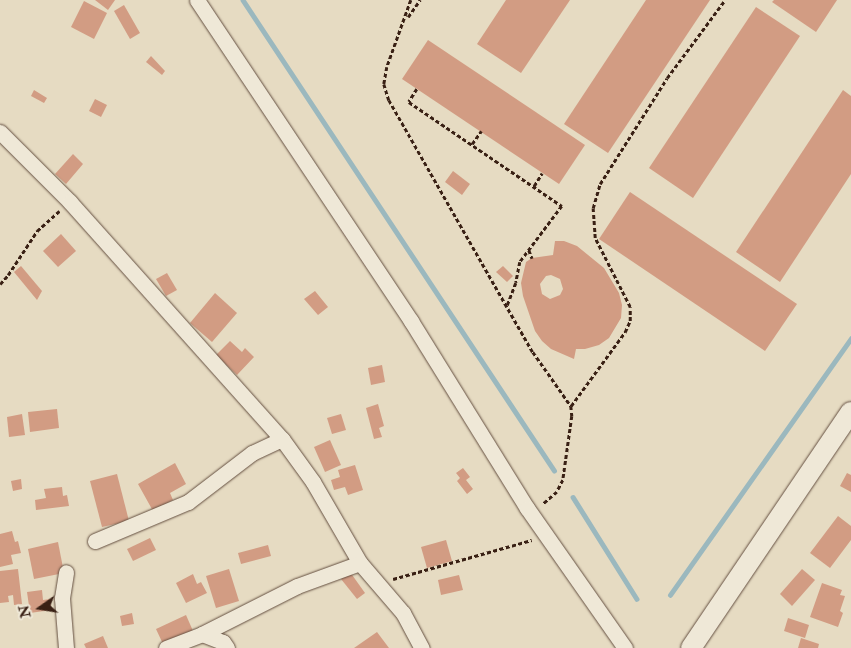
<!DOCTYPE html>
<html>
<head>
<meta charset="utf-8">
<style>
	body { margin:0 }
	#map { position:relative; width:851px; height:648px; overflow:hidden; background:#e6dbc2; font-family:"IM FELL Double Pica",serif }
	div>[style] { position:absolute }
	.stream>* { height:4.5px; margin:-2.25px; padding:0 2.25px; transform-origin:2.25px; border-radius:2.25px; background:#9bb8be }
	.building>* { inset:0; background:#d29c83 }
	.path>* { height:2.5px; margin-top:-1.25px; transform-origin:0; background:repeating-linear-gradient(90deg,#392014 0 4px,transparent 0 6.5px) }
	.roads { filter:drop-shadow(0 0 1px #644f40) drop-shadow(0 0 1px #644f40) }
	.street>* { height:15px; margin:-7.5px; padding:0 7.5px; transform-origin:7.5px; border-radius:7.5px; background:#efe8d7 }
	.secondary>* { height:20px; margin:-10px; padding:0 10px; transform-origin:10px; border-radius:10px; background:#efe8d7 }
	span { translate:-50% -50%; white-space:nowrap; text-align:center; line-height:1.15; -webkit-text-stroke:4px #efe8d7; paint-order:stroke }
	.north { position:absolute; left:15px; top:583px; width:50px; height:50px; -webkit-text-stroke:4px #efe8d7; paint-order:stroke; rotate:257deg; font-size:14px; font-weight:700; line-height:20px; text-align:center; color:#392014 }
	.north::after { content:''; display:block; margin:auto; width:18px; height:22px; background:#392014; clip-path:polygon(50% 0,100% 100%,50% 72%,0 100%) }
</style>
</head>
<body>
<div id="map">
	<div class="stream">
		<i style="left:243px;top:0;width:564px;rotate:56.51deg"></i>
		<i style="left:573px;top:497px;width:120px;rotate:57.9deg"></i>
		<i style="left:670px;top:595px;width:314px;rotate:-54.8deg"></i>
	</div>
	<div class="building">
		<i style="clip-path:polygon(95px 0,115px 0,108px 10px)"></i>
		<i style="clip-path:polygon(506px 0,570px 0,521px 73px,477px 44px)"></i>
		<i style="clip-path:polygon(646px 0,710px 0,608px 153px,564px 124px)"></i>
		<i style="clip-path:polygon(774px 0,837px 0,816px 32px,772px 2px)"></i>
		<i style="clip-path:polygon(84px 1px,107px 13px,94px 39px,71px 27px)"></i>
		<i style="clip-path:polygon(124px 5px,140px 33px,130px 39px,114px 11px)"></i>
		<i style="clip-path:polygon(756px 7px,800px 36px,693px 198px,649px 168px)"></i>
		<i style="clip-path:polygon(428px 40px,585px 145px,559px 184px,402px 79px)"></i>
		<i style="clip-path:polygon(151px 56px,165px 71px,162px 75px,146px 62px)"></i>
		<i style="clip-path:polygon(34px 90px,47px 98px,44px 103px,31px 96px)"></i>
		<i style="clip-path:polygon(843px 90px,851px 96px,851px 174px,780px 282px,736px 252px)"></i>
		<i style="clip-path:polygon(95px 99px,107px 105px,101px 117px,89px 111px)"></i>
		<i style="clip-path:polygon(73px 154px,83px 164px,66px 184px,55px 174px)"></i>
		<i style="clip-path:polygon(453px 171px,470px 184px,462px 195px,445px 182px)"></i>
		<i style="clip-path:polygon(630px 192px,797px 304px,765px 351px,599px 239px)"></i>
		<i style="clip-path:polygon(61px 234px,76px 251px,58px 267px,43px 251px)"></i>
		<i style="clip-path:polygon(evenodd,555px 241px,564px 241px,577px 246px,604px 268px,619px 293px,622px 305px,621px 318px,609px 338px,599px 345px,585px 349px,576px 349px,574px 359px,551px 349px,542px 341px,535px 331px,523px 296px,521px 283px,526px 262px,532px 258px,553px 255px,555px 241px,551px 275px,560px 279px,563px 289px,560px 295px,550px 299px,542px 294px,540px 284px,546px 276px,551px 275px)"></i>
		<i style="clip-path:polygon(21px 266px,42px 291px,37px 300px,14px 272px)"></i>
		<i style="clip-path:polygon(503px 266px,513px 276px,507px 282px,496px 272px)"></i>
		<i style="clip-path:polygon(167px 273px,177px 290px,166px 296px,156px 279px)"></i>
		<i style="clip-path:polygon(315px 291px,328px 307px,318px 315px,304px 299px)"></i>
		<i style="clip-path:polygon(215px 293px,237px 313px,212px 342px,190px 323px)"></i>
		<i style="clip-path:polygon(230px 341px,242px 352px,245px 348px,254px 357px,237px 375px,216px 355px)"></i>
		<i style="clip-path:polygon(382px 365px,385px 382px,371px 385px,368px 368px)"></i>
		<i style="clip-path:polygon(378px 404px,384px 426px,379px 428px,382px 437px,374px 439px,366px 408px)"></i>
		<i style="clip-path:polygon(57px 409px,59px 428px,30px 432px,28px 412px)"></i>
		<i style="clip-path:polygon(22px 414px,25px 435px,9px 437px,7px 417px)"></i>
		<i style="clip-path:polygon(341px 414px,346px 430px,332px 434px,327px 418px)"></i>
		<i style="clip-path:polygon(330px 440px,341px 465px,325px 472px,314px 447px)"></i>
		<i style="clip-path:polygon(175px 463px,186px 484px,170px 493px,173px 500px,153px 511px,138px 484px)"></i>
		<i style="clip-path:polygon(355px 465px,363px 490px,348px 495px,345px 487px,334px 490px,331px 480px,340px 477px,338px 470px)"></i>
		<i style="clip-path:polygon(463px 468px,470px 477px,466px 480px,473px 489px,467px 494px,457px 481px,460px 478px,456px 473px)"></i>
		<i style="clip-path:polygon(847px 473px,851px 475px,851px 492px,840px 486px)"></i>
		<i style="clip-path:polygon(117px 474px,129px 521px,102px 527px,90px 481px)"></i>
		<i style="clip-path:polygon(21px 479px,22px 489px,13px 491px,11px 481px)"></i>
		<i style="clip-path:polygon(62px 487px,63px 496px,67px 495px,69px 506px,36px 510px,35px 500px,46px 498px,44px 489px)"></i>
		<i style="clip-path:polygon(838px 516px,851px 526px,851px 540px,830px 568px,810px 553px)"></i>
		<i style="clip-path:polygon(12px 531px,15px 542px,18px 541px,21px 553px,11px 555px,13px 564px,0 567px,0 534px)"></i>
		<i style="clip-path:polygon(150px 538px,156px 550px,133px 561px,127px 549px)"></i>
		<i style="clip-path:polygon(446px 540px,452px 561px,427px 568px,421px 547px)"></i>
		<i style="clip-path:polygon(58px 542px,64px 573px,34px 579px,28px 549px)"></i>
		<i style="clip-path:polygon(268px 545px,271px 556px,241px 564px,238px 553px)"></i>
		<i style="clip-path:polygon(18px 569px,22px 604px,14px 605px,13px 595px,8px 596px,9px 602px,0 603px,0 571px)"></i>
		<i style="clip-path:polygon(229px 569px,239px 601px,216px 608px,206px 576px)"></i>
		<i style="clip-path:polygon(802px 569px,815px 580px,792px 606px,780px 594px)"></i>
		<i style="clip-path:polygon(350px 572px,365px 593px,357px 599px,341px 579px)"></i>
		<i style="clip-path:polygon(193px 574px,197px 584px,201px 582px,207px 593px,186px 603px,176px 583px)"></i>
		<i style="clip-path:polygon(459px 575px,463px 590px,441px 595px,438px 580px)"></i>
		<i style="clip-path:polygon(822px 583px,842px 590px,840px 595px,845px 596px,840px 611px,843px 613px,838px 627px,810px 617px)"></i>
		<i style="clip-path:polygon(42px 590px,43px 600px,50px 599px,51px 610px,30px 613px,27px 592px)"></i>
		<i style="clip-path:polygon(132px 613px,134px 624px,122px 626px,120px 616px)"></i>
		<i style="clip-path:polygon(186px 615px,193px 631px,163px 644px,156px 629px)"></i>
		<i style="clip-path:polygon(788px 618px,809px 625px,805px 638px,784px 631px)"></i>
		<i style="clip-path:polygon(377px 632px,389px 648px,354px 648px)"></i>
		<i style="clip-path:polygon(103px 636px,108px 648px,86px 648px,84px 644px)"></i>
		<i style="clip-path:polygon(801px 638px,819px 644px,818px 648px,798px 648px)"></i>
	</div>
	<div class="path">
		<i style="left:411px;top:0;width:71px;rotate:109.7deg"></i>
		<i style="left:387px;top:67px;width:17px;rotate:100deg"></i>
		<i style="left:384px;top:84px;width:17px;rotate:73deg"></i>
		<i style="left:389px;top:100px;width:290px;rotate:60.3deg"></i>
		<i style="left:533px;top:352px;width:66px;rotate:54.9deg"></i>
		<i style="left:571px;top:406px;width:10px;rotate:84deg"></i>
		<i style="left:572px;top:416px;width:65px;rotate:98deg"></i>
		<i style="left:563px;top:480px;width:13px;rotate:117deg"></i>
		<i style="left:557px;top:492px;width:18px;rotate:139deg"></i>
		<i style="left:408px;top:17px;width:21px;rotate:-55deg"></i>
		<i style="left:417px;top:89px;width:15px;rotate:122deg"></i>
		<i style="left:409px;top:102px;width:185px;rotate:34.2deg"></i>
		<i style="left:562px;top:206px;width:70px;rotate:126.9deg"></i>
		<i style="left:520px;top:262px;width:21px;rotate:101deg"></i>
		<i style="left:516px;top:283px;width:26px;rotate:111deg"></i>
		<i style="left:472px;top:144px;width:16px;rotate:-55deg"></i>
		<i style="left:534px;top:186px;width:15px;rotate:-58deg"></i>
		<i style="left:529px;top:250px;width:9px;rotate:69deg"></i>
		<i style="left:0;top:284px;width:12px;rotate:-48deg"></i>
		<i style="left:8px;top:275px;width:53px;rotate:-56.6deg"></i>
		<i style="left:37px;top:231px;width:30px;rotate:-42deg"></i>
		<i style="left:571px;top:406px;width:92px;rotate:-53.9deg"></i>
		<i style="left:625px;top:332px;width:12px;rotate:-66deg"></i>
		<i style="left:630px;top:321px;width:14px;rotate:-90deg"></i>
		<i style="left:630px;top:307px;width:77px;rotate:-116.9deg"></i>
		<i style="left:595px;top:238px;width:30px;rotate:-94deg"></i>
		<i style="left:593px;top:208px;width:25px;rotate:-74deg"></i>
		<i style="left:600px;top:184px;width:125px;rotate:-57.7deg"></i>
		<i style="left:667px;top:78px;width:97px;rotate:-53.4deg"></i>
		<i style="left:393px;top:579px;width:144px;rotate:-15.7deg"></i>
	</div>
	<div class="roads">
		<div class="street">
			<i style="left:197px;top:0;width:386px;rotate:56.3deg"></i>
			<i style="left:411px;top:321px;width:220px;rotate:58.2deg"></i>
			<i style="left:527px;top:508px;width:171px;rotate:55deg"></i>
			<i style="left:0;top:132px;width:99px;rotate:45deg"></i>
			<i style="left:70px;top:202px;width:318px;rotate:48.2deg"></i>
			<i style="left:282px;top:439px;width:53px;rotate:54.2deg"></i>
			<i style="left:313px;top:482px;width:94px;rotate:59.9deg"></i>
			<i style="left:360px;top:563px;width:66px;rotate:49.3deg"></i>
			<i style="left:403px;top:613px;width:40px;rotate:62deg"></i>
			<i style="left:95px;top:541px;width:101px;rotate:-22.8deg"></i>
			<i style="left:188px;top:502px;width:81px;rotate:-37.4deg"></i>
			<i style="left:252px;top:453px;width:33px;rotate:-25deg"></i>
			<i style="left:202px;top:634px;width:22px;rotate:21deg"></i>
			<i style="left:223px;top:642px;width:7px;rotate:56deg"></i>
			<i style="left:66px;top:648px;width:50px;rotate:-94.6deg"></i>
			<i style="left:62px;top:598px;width:26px;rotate:-81deg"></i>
			<i style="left:166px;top:648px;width:39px;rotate:-21deg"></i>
			<i style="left:202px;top:634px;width:106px;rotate:-26.8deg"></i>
			<i style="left:297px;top:586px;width:67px;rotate:-20.1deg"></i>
		</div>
		<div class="secondary">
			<i style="left:691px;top:648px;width:285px;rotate:-55.9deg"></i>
		</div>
	</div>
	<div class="north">N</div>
</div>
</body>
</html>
